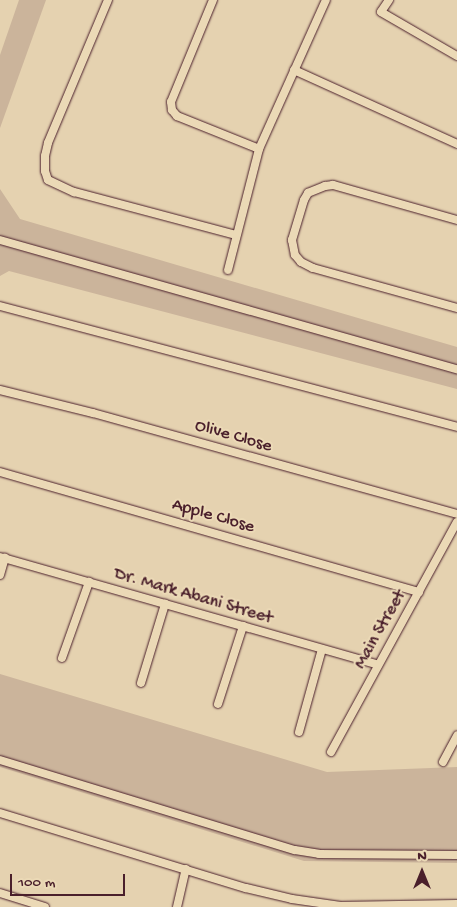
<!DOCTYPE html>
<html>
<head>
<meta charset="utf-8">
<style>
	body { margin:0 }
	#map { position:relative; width:457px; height:907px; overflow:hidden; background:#e5d2b0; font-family:"Gochi Hand",sans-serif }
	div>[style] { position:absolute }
	.green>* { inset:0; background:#cbb49b }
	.roads { filter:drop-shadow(0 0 1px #4a1f2b) drop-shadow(0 0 1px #4a1f2b) }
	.minor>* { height:8px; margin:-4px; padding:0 4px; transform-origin:4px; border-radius:4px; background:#ebd9b6 }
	span { translate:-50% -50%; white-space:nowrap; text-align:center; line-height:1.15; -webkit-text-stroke:4px #ebd9b6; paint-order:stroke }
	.street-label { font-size:18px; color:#4a1f2b }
	.north { position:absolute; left:397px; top:847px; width:50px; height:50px; -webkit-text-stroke:4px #ebd9b6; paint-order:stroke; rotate:0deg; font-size:14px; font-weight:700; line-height:20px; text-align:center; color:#4a1f2b }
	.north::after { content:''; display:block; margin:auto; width:18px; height:22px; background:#4a1f2b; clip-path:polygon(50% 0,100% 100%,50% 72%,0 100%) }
	.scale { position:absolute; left:10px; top:874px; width:115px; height:22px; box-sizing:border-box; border:2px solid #4a1f2b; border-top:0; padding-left:6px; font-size:15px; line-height:18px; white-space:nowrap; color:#4a1f2b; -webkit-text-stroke:4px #ebd9b6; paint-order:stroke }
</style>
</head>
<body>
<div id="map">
	<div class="green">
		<i style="clip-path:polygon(19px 0,46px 0,0 128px,0 55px)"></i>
		<i style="clip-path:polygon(0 189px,20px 219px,457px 347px,457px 389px,9px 271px,0 276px)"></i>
		<i style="clip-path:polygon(0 674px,327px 772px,457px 767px,457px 863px,304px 861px,0 767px)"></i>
	</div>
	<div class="roads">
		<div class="minor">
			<i style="left:108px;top:0;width:155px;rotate:112.8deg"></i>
			<i style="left:48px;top:143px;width:13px;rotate:103deg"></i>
			<i style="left:45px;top:156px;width:15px;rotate:90deg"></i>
			<i style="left:45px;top:171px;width:9px;rotate:72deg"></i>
			<i style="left:48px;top:180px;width:29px;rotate:25deg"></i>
			<i style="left:74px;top:192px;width:168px;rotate:14.9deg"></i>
			<i style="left:213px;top:0;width:110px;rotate:112.4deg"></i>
			<i style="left:171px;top:102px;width:8px;rotate:83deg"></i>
			<i style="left:172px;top:110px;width:8px;rotate:50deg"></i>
			<i style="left:177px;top:116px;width:88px;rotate:21.9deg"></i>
			<i style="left:389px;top:0;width:14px;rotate:124deg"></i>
			<i style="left:381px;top:12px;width:88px;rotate:30.1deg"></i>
			<i style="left:294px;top:70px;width:179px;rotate:24.4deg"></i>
			<i style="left:457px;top:220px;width:129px;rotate:-164.2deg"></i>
			<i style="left:333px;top:185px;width:8px;rotate:173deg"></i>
			<i style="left:325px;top:186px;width:18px;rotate:158deg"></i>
			<i style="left:308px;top:193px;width:8px;rotate:120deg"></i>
			<i style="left:304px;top:200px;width:42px;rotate:106.7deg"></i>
			<i style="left:292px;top:240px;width:15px;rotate:79deg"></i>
			<i style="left:295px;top:255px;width:9px;rotate:49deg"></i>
			<i style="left:301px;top:262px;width:13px;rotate:27deg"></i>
			<i style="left:313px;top:268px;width:149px;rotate:15.5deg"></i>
			<i style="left:0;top:240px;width:475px;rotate:15.8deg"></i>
			<i style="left:228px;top:270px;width:125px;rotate:-75.6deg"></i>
			<i style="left:259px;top:149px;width:163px;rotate:-65.8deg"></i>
			<i style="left:0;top:306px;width:473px;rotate:14.8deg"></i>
			<i style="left:0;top:390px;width:96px;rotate:13.9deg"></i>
			<i style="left:93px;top:413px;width:378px;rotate:15.5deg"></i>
			<i style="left:0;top:472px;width:436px;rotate:16deg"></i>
			<i style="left:0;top:557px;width:393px;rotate:15.9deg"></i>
			<i style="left:0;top:575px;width:18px;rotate:-74deg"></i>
			<i style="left:62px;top:658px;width:81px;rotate:-70.4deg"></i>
			<i style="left:141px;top:683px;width:83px;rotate:-73.1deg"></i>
			<i style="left:218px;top:704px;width:82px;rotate:-72.2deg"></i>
			<i style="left:299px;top:732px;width:86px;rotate:-74.5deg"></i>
			<i style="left:331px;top:752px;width:262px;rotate:-61.3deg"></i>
			<i style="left:0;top:760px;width:308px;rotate:17deg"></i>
			<i style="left:295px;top:850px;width:24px;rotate:9deg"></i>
			<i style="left:319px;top:854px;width:138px;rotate:0.4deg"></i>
			<i style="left:443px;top:762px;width:30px;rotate:-62deg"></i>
			<i style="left:0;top:813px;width:257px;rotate:17deg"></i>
			<i style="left:246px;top:888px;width:47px;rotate:13.4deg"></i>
			<i style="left:292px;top:899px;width:49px;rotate:8.3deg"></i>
			<i style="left:340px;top:906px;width:117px;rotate:-1deg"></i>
			<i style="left:0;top:893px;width:47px;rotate:17.3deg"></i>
			<i style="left:177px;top:907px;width:39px;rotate:-77deg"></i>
		</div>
	</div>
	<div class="street-label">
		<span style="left:233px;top:437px;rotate:16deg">Olive Close</span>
		<span style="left:213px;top:517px;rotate:16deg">Apple Close</span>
		<span style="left:193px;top:597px;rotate:16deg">Dr. Mark Abani Street</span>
		<span style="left:381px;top:630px;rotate:-61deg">Main Street</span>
	</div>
	<div class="north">N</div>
	<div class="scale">100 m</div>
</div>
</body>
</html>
